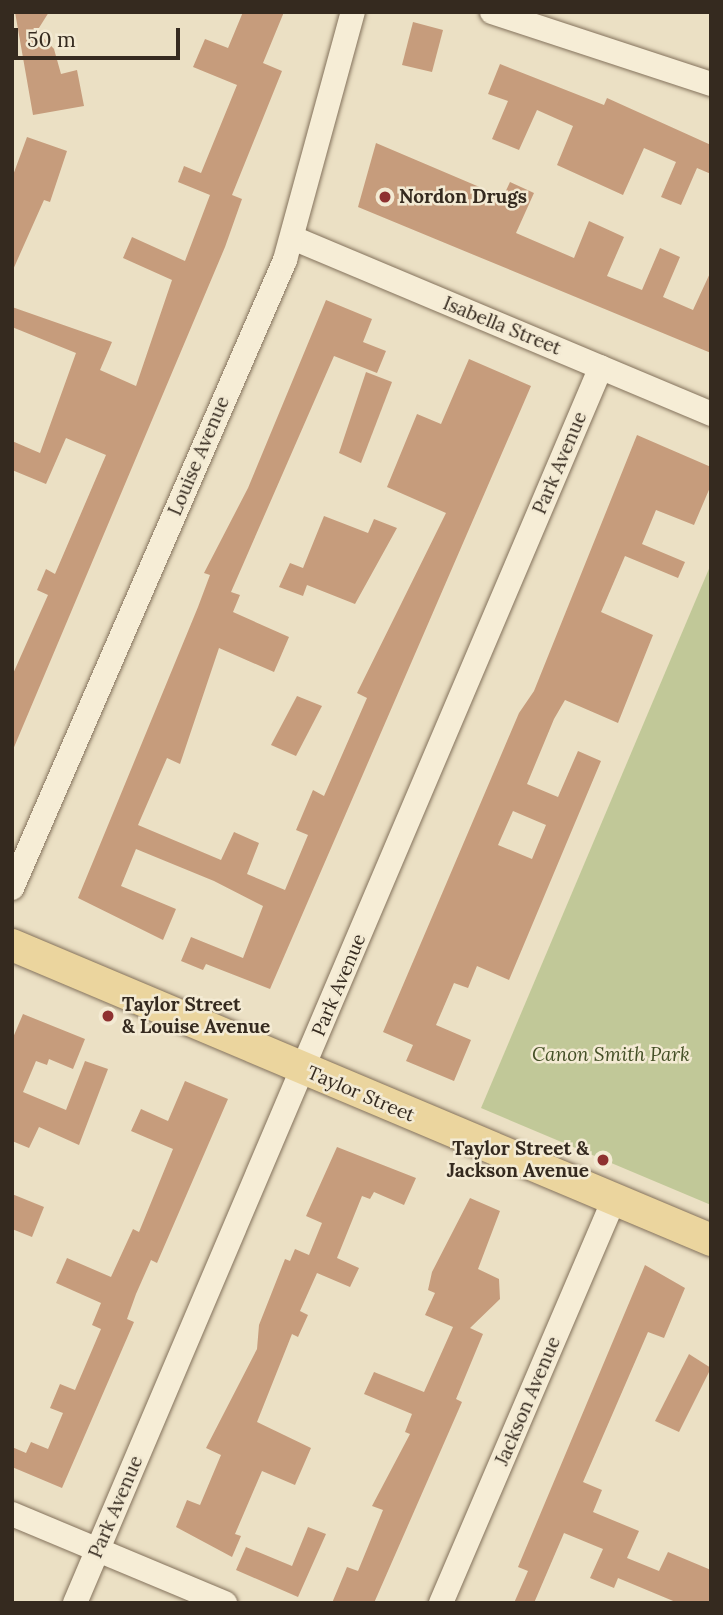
<!DOCTYPE html>
<html>
<head>
<meta charset="utf-8">
<style>
	body { margin:0 }
	#map { position:relative; width:723px; height:1615px; overflow:hidden; background:#ebe0c4; font-family:Lora,serif }
	div>[style] { position:absolute }
	.green>* { inset:0; background:#c1c898 }
	.building>* { inset:0; background:#c69c7c }
	.roads { filter:drop-shadow(0 0 2px #84725c) drop-shadow(0 0 2px #84725c) }
	.minor>* { height:24px; margin:-12px; padding:0 12px; transform-origin:12px; border-radius:12px; background:#f6edd6 }
	.major>* { height:32px; margin:-16px; padding:0 16px; transform-origin:16px; border-radius:16px; background:#ebd59e }
	.dots>* { width:19px; height:19px; translate:-50% -50%; box-sizing:border-box; border:4px solid #f3ead3; border-radius:50% }
	span { translate:-50% -50%; white-space:nowrap; text-align:center; line-height:1.15; -webkit-text-stroke:5px #f3ead3; paint-order:stroke }
	.poi-label { font-size:19px; color:#352a1f; font-weight:700 }
	.left { translate:0 -50%; text-align:left }
	.right { translate:-100% -50%; text-align:right }
	.street-label { font-size:19px; color:#352a1f }
	.park-label { font-size:19px; color:#455027; font-style:italic }
	.frame { position:absolute; inset:0; border:14px solid #352a1f; pointer-events:none }
	.scale { position:absolute; left:14px; top:28px; width:166px; height:32px; box-sizing:border-box; border:4px solid #352a1f; border-top:0; padding-left:9px; font-size:21px; line-height:24px; white-space:nowrap; color:#352a1f; -webkit-text-stroke:5px #f3ead3; paint-order:stroke }
</style>
</head>
<body>
<div id="map">
	<div class="green">
		<i style="clip-path:polygon(711px 564px,711px 1205px,481px 1108px)"></i>
	</div>
	<div class="building">
		<i style="clip-path:polygon(15px 12px,49px 12px,37px 31px,54px 49px,61px 74px,77px 70px,84px 106px,33px 115px)"></i>
		<i style="clip-path:polygon(243px 12px,284px 12px,263px 63px,282px 71px,232px 195px,242px 199px,225px 247px,12px 752px,12px 676px,48px 595px,37px 590px,46px 569px,55px 574px,106px 455px,66px 438px,46px 484px,12px 470px,12px 441px,40px 453px,76px 353px,12px 327px,12px 307px,112px 342px,100px 370px,136px 386px,172px 280px,123px 258px,132px 237px,185px 261px,210px 195px,178px 182px,184px 166px,201px 173px,237px 85px,193px 67px,205px 39px,228px 48px)"></i>
		<i style="clip-path:polygon(413px 22px,443px 30px,432px 72px,402px 65px)"></i>
		<i style="clip-path:polygon(500px 64px,604px 105px,607px 98px,711px 145px,711px 174px,697px 168px,681px 205px,661px 197px,676px 162px,644px 148px,623px 195px,557px 165px,573px 126px,537px 110px,519px 150px,492px 139px,508px 101px,488px 94px)"></i>
		<i style="clip-path:polygon(27px 137px,67px 151px,50px 202px,44px 200px,12px 272px,12px 178px)"></i>
		<i style="clip-path:polygon(376px 143px,503px 197px,510px 182px,534px 193px,516px 233px,574px 258px,589px 221px,624px 237px,607px 276px,642px 290px,660px 248px,680px 257px,663px 297px,693px 310px,711px 271px,711px 353px,358px 207px)"></i>
		<i style="clip-path:polygon(326px 300px,372px 319px,363px 342px,386px 351px,377px 373px,334px 356px,231px 592px,240px 595px,233px 612px,289px 637px,274px 672px,219px 648px,180px 764px,167px 758px,138px 825px,221px 860px,234px 832px,259px 843px,247px 874px,285px 890px,308px 835px,296px 830px,313px 790px,324px 796px,367px 698px,357px 693px,446px 513px,387px 487px,417px 414px,441px 424px,469px 359px,531px 386px,270px 989px,206px 964px,203px 970px,181px 961px,191px 937px,243px 958px,263px 906px,214px 881px,136px 849px,121px 886px,176px 909px,163px 940px,78px 898px,198px 607px,210px 575px,204px 573px,248px 488px)"></i>
		<i style="clip-path:polygon(366px 372px,392px 382px,361px 463px,339px 453px)"></i>
		<i style="clip-path:polygon(evenodd,637px 435px,711px 467px,711px 485px,694px 525px,656px 510px,642px 544px,685px 562px,678px 578px,625px 556px,601px 612px,653px 635px,618px 723px,565px 700px,554px 719px,527px 784px,558px 797px,578px 751px,601px 761px,509px 980px,477px 966px,468px 988px,454px 983px,436px 1025px,471px 1040px,454px 1081px,406px 1061px,413px 1045px,383px 1032px,519px 713px,534px 691px,637px 435px,513px 811px,546px 825px,532px 859px,498px 845px,513px 811px)"></i>
		<i style="clip-path:polygon(324px 516px,368px 533px,374px 519px,397px 528px,355px 604px,307px 585px,303px 596px,279px 587px,290px 563px,303px 568px)"></i>
		<i style="clip-path:polygon(297px 696px,322px 706px,296px 756px,271px 745px)"></i>
		<i style="clip-path:polygon(23px 1014px,85px 1039px,73px 1069px,49px 1059px,47px 1065px,36px 1061px,23px 1092px,66px 1110px,85px 1061px,108px 1069px,79px 1145px,39px 1127px,29px 1148px,12px 1141px,12px 1040px)"></i>
		<i style="clip-path:polygon(185px 1081px,228px 1099px,157px 1263px,151px 1260px,136px 1294px,127px 1319px,134px 1322px,62px 1488px,12px 1467px,12px 1447px,26px 1453px,31px 1442px,48px 1449px,63px 1413px,50px 1408px,60px 1384px,75px 1390px,101px 1329px,92px 1325px,101px 1303px,56px 1283px,67px 1258px,111px 1277px,133px 1229px,139px 1232px,173px 1149px,131px 1131px,141px 1109px,168px 1121px)"></i>
		<i style="clip-path:polygon(337px 1147px,416px 1178px,404px 1205px,374px 1192px,370px 1199px,362px 1196px,337px 1258px,359px 1268px,350px 1287px,317px 1273px,300px 1311px,308px 1315px,298px 1337px,292px 1334px,257px 1422px,311px 1448px,295px 1485px,262px 1471px,235px 1534px,241px 1536px,232px 1557px,176px 1527px,187px 1500px,200px 1505px,221px 1455px,206px 1448px,257px 1349px,259px 1325px,285px 1259px,290px 1261px,295px 1249px,309px 1255px,322px 1223px,306px 1216px)"></i>
		<i style="clip-path:polygon(12px 1194px,44px 1207px,32px 1237px,12px 1229px)"></i>
		<i style="clip-path:polygon(470px 1198px,500px 1211px,478px 1269px,499px 1279px,500px 1299px,470px 1328px,483px 1334px,456px 1399px,462px 1402px,374px 1603px,332px 1603px,347px 1567px,358px 1571px,383px 1510px,372px 1506px,410px 1434px,405px 1432px,412px 1414px,364px 1394px,374px 1372px,424px 1392px,453px 1327px,425px 1315px,435px 1293px,428px 1290px,432px 1272px)"></i>
		<i style="clip-path:polygon(645px 1265px,685px 1288px,664px 1338px,648px 1332px,583px 1482px,602px 1490px,593px 1512px,639px 1531px,627px 1558px,659px 1571px,668px 1552px,711px 1570px,711px 1603px,678px 1603px,618px 1578px,614px 1588px,590px 1578px,603px 1549px,564px 1533px,534px 1603px,514px 1603px,528px 1571px,518px 1567px)"></i>
		<i style="clip-path:polygon(689px 1354px,711px 1368px,679px 1432px,655px 1421px)"></i>
		<i style="clip-path:polygon(308px 1527px,326px 1534px,298px 1597px,236px 1570px,246px 1547px,292px 1566px)"></i>
	</div>
	<div class="roads">
		<div class="minor">
			<i style="left:492px;top:12px;width:231px;rotate:18.2deg"></i>
			<i style="left:293px;top:238px;width:454px;rotate:22.8deg"></i>
			<i style="left:12px;top:888px;width:685px;rotate:-66.5deg"></i>
			<i style="left:285px;top:260px;width:257px;rotate:-74.7deg"></i>
			<i style="left:12px;top:1514px;width:231px;rotate:22.7deg"></i>
			<i style="left:75px;top:1603px;width:1343px;rotate:-66.95deg"></i>
			<i style="left:441px;top:1603px;width:439px;rotate:-66.8deg"></i>
		</div>
		<div class="major">
			<i style="left:12px;top:945px;width:759px;rotate:22.88deg"></i>
		</div>
	</div>
	<div class="dots">
		<i style="left:385px;top:197px;background:#8e3130"></i>
		<i style="left:108px;top:1016px;background:#8e3130"></i>
		<i style="left:603px;top:1160px;background:#8e3130"></i>
	</div>
	<div class="poi-label">
		<span class="left" style="left:399px;top:197px">Nordon Drugs</span>
		<span class="left" style="left:122px;top:1016px">Taylor Street<br>&amp; Louise Avenue</span>
		<span class="right" style="left:589px;top:1160px">Taylor Street &amp;<br>Jackson Avenue</span>
	</div>
	<div class="street-label">
		<span style="left:502px;top:326px;rotate:22deg">Isabella Street</span>
		<span style="left:199px;top:456px;rotate:-67deg">Louise Avenue</span>
		<span style="left:560px;top:463px;rotate:-67deg">Park Avenue</span>
		<span style="left:339px;top:985px;rotate:-67deg">Park Avenue</span>
		<span style="left:361px;top:1094px;rotate:23deg">Taylor Street</span>
		<span style="left:528px;top:1401px;rotate:-67deg">Jackson Avenue</span>
		<span style="left:116px;top:1507px;rotate:-67deg">Park Avenue</span>
	</div>
	<div class="park-label">
		<span style="left:611px;top:1055px">Canon Smith Park</span>
	</div>
	<div class="frame"></div>
	<div class="scale">50 m</div>
</div>
</body>
</html>
